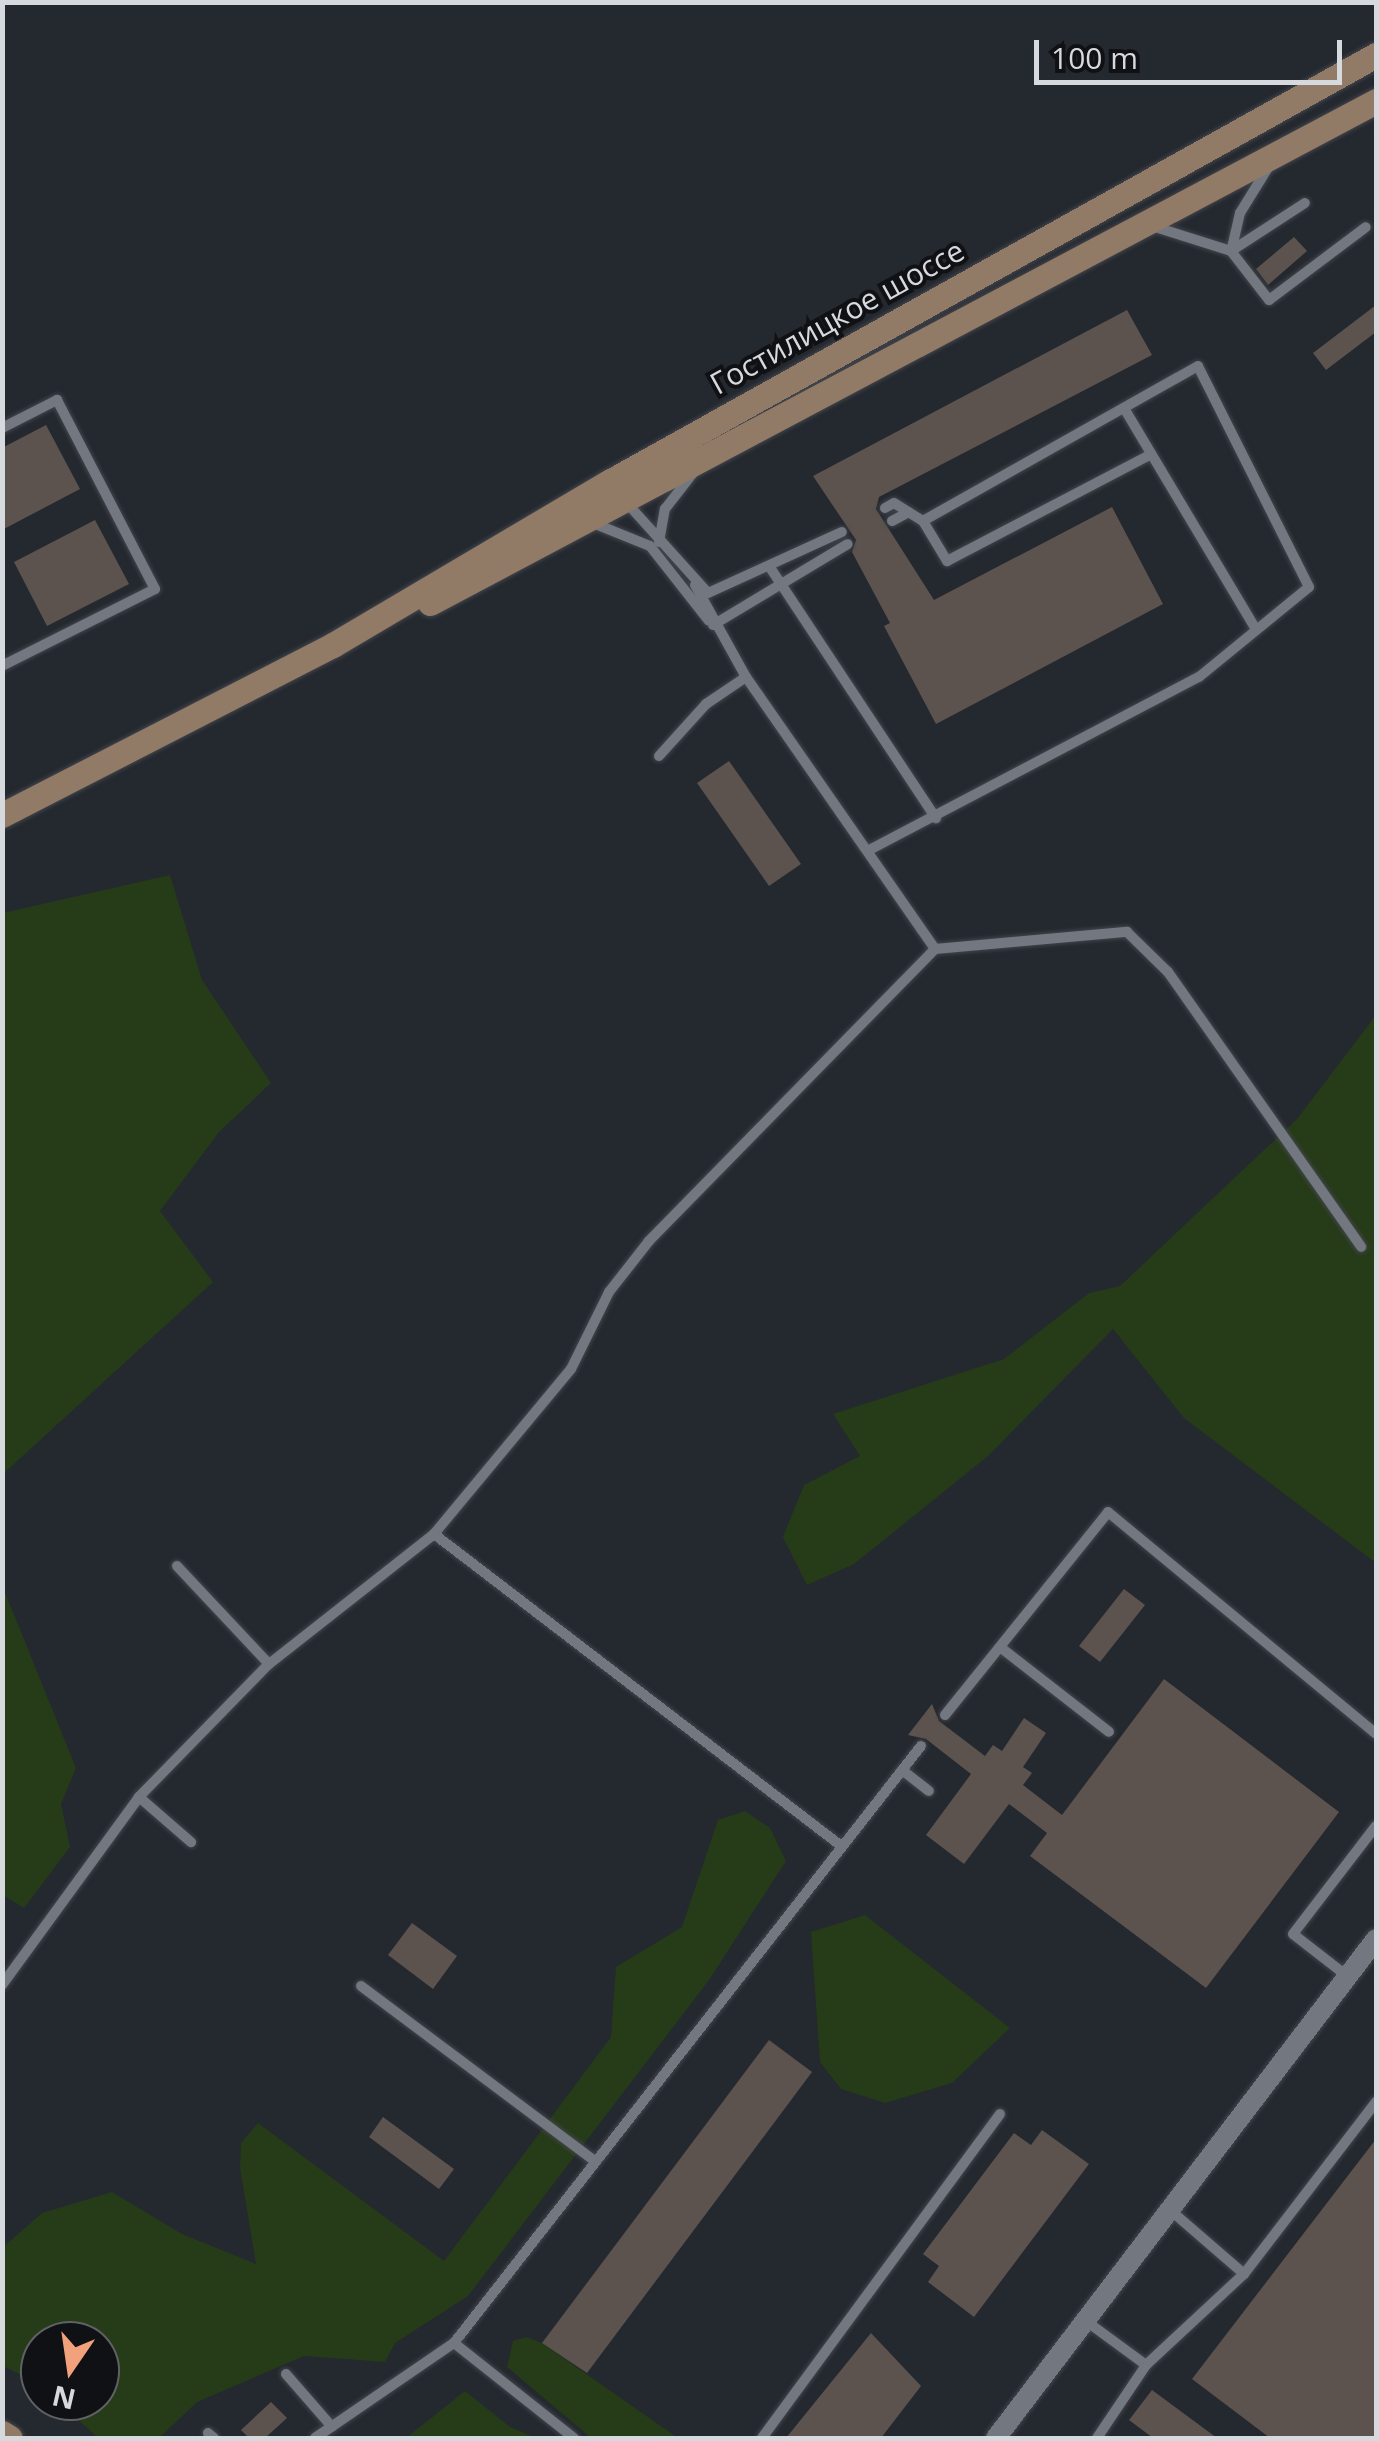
<!DOCTYPE html>
<html>
<head>
<meta charset="utf-8">
<style>
	body { margin:0 }
	#map { position:relative; width:1379px; height:2441px; overflow:hidden; background:#24282f; font-family:"Open Sans",sans-serif }
	div>[style] { position:absolute }
	.green>* { inset:0; background:#263b18 }
	.building>* { inset:0; background:#5c534e }
	.roads { filter:drop-shadow(0 0 2px #42454b) drop-shadow(0 0 2px #42454b) }
	.service>* { height:10px; margin:-5px; padding:0 5px; transform-origin:5px; border-radius:5px; background:#737880 }
	.minor>* { height:20px; margin:-10px; padding:0 10px; transform-origin:10px; border-radius:10px; background:#737880 }
	.secondary>* { height:25px; margin:-12.5px; padding:0 12.5px; transform-origin:12.5px; border-radius:12.5px; background:#927b66 }
	span { translate:-50% -50%; white-space:nowrap; text-align:center; line-height:1.15; -webkit-text-stroke:8px #0f1114; paint-order:stroke }
	.street-label { font-size:30px; color:#d6d9de }
	.frame { position:absolute; inset:0; border:5px solid #d6d9de; pointer-events:none }
	.north { position:absolute; left:20px; top:2321px; width:100px; height:100px; box-sizing:border-box; background:#0f1114; border:2px solid #5f6165; border-radius:50%; rotate:193deg; font-size:28px; font-weight:700; line-height:40px; text-align:center; color:#d6d9de }
	.north::after { content:''; display:block; margin:auto; width:35px; height:45px; background:#f1a17c; clip-path:polygon(50% 0,100% 100%,50% 72%,0 100%) }
	.scale { position:absolute; left:1034px; top:40px; width:308px; height:45px; box-sizing:border-box; border:5px solid #d6d9de; border-top:0; padding-left:12px; font-size:30px; line-height:35px; white-space:nowrap; color:#d6d9de; -webkit-text-stroke:8px #0f1114; paint-order:stroke }
</style>
</head>
<body>
<div id="map">
	<div class="green">
		<i style="clip-path:polygon(170px 875px,202px 980px,271px 1083px,219px 1132px,160px 1211px,213px 1282px,3px 1474px,3px 913px)"></i>
		<i style="clip-path:polygon(1376px 1015px,1376px 1563px,1184px 1418px,1113px 1329px,988px 1456px,854px 1564px,807px 1585px,783px 1537px,804px 1485px,860px 1456px,833px 1414px,1004px 1359px,1089px 1293px,1120px 1286px,1297px 1119px)"></i>
		<i style="clip-path:polygon(2px 1585px,76px 1768px,61px 1804px,70px 1847px,24px 1908px,3px 1895px)"></i>
		<i style="clip-path:polygon(745px 1811px,770px 1828px,786px 1861px,709px 1980px,468px 2296px,395px 2343px,385px 2362px,304px 2356px,197px 2402px,159px 2438px,98px 2438px,58px 2401px,100px 2401px,100px 2341px,40px 2341px,40px 2384px,3px 2366px,2px 2248px,42px 2213px,112px 2192px,182px 2234px,256px 2264px,240px 2168px,241px 2143px,258px 2123px,444px 2261px,611px 2037px,616px 1967px,682px 1927px,718px 1820px)"></i>
		<i style="clip-path:polygon(865px 1915px,1010px 2028px,952px 2083px,885px 2103px,841px 2089px,820px 2062px,811px 1932px)"></i>
		<i style="clip-path:polygon(526px 2337px,542px 2343px,678px 2438px,591px 2438px,507px 2367px,513px 2341px)"></i>
		<i style="clip-path:polygon(465px 2391px,510px 2427px,536px 2438px,406px 2438px)"></i>
	</div>
	<div class="building">
		<i style="clip-path:polygon(1294px 237px,1307px 251px,1268px 285px,1256px 269px)"></i>
		<i style="clip-path:polygon(1376px 305px,1376px 332px,1326px 370px,1313px 353px)"></i>
		<i style="clip-path:polygon(1127px 310px,1152px 355px,879px 497px,876px 509px,934px 600px,1112px 507px,1163px 604px,936px 724px,884px 626px,890px 623px,852px 552px,856px 540px,813px 476px)"></i>
		<i style="clip-path:polygon(46px 425px,80px 489px,2px 530px,2px 448px)"></i>
		<i style="clip-path:polygon(95px 520px,129px 584px,47px 626px,14px 562px)"></i>
		<i style="clip-path:polygon(729px 761px,801px 864px,769px 886px,697px 783px)"></i>
		<i style="clip-path:polygon(1124px 1589px,1145px 1605px,1100px 1662px,1079px 1646px)"></i>
		<i style="clip-path:polygon(1164px 1679px,1339px 1812px,1206px 1988px,1030px 1856px,1047px 1833px,1009px 1804px,964px 1864px,926px 1835px,971px 1774px,926px 1739px,908px 1735px,932px 1704px,939px 1721px,985px 1756px,993px 1745px,1002px 1751px,1024px 1718px,1046px 1733px,1023px 1767px,1032px 1773px,1023px 1785px,1062px 1815px)"></i>
		<i style="clip-path:polygon(412px 1923px,457px 1956px,433px 1989px,388px 1955px)"></i>
		<i style="clip-path:polygon(769px 2040px,812px 2072px,587px 2373px,542px 2343px)"></i>
		<i style="clip-path:polygon(383px 2117px,454px 2169px,439px 2189px,369px 2137px)"></i>
		<i style="clip-path:polygon(1042px 2130px,1089px 2164px,974px 2317px,928px 2282px,939px 2266px,923px 2254px,1014px 2133px,1031px 2145px)"></i>
		<i style="clip-path:polygon(1376px 2139px,1376px 2438px,1270px 2438px,1192px 2379px)"></i>
		<i style="clip-path:polygon(871px 2333px,921px 2386px,881px 2438px,786px 2438px)"></i>
		<i style="clip-path:polygon(1152px 2390px,1217px 2438px,1153px 2438px,1129px 2420px)"></i>
		<i style="clip-path:polygon(271px 2402px,287px 2418px,265px 2438px,249px 2438px,241px 2430px)"></i>
	</div>
	<div class="roads">
		<div class="service">
			<i style="left:1269px;top:166px;width:55px;rotate:121.7deg"></i>
			<i style="left:1240px;top:213px;width:39px;rotate:103deg"></i>
			<i style="left:1231px;top:251px;width:62px;rotate:52.2deg"></i>
			<i style="left:1269px;top:300px;width:121px;rotate:-37deg"></i>
			<i style="left:1152px;top:226px;width:83px;rotate:17.6deg"></i>
			<i style="left:1231px;top:251px;width:88px;rotate:-33deg"></i>
			<i style="left:1124px;top:408px;width:257px;rotate:59.2deg"></i>
			<i style="left:2px;top:428px;width:62px;rotate:-27deg"></i>
			<i style="left:57px;top:400px;width:213px;rotate:62.6deg"></i>
			<i style="left:155px;top:589px;width:171px;rotate:153.3deg"></i>
			<i style="left:626px;top:502px;width:122px;rotate:48deg"></i>
			<i style="left:708px;top:593px;width:147px;rotate:-24.5deg"></i>
			<i style="left:885px;top:508px;width:10px;rotate:-29deg"></i>
			<i style="left:894px;top:503px;width:34px;rotate:32deg"></i>
			<i style="left:923px;top:521px;width:47px;rotate:59deg"></i>
			<i style="left:947px;top:561px;width:229px;rotate:-27.6deg"></i>
			<i style="left:892px;top:521px;width:19px;rotate:-28deg"></i>
			<i style="left:593px;top:523px;width:61px;rotate:22deg"></i>
			<i style="left:650px;top:546px;width:95px;rotate:51.8deg"></i>
			<i style="left:659px;top:542px;width:34px;rotate:-80deg"></i>
			<i style="left:665px;top:509px;width:46px;rotate:-52.1deg"></i>
			<i style="left:771px;top:569px;width:299px;rotate:56.5deg"></i>
			<i style="left:695px;top:585px;width:105px;rotate:61deg"></i>
			<i style="left:746px;top:677px;width:331px;rotate:55.2deg"></i>
			<i style="left:713px;top:625px;width:157px;rotate:-31deg"></i>
			<i style="left:659px;top:756px;width:70px;rotate:-47.9deg"></i>
			<i style="left:706px;top:704px;width:48px;rotate:-34deg"></i>
			<i style="left:871px;top:849px;width:370px;rotate:-27.7deg"></i>
			<i style="left:1199px;top:677px;width:142px;rotate:-39.3deg"></i>
			<i style="left:1309px;top:587px;width:247px;rotate:-116.7deg"></i>
			<i style="left:1198px;top:366px;width:316px;rotate:150.6deg"></i>
			<i style="left:434px;top:1534px;width:511px;rotate:37.45deg"></i>
			<i style="left:177px;top:1566px;width:134px;rotate:46.8deg"></i>
			<i style="left:1000px;top:1647px;width:138px;rotate:37.9deg"></i>
			<i style="left:945px;top:1715px;width:260px;rotate:-51.2deg"></i>
			<i style="left:1108px;top:1512px;width:348px;rotate:39.6deg"></i>
			<i style="left:902px;top:1770px;width:34px;rotate:38deg"></i>
			<i style="left:139px;top:1797px;width:69px;rotate:40.9deg"></i>
			<i style="left:1347px;top:1976px;width:68px;rotate:-142.1deg"></i>
			<i style="left:1293px;top:1934px;width:136px;rotate:-52.5deg"></i>
			<i style="left:2px;top:1985px;width:233px;rotate:-53.9deg"></i>
			<i style="left:139px;top:1797px;width:186px;rotate:-45.7deg"></i>
			<i style="left:269px;top:1664px;width:210px;rotate:-38.2deg"></i>
			<i style="left:434px;top:1534px;width:214px;rotate:-50.3deg"></i>
			<i style="left:571px;top:1369px;width:86px;rotate:-63.7deg"></i>
			<i style="left:609px;top:1292px;width:65px;rotate:-51.9deg"></i>
			<i style="left:649px;top:1241px;width:409px;rotate:-45.6deg"></i>
			<i style="left:935px;top:949px;width:193px;rotate:-5.1deg"></i>
			<i style="left:1127px;top:932px;width:57px;rotate:44.3deg"></i>
			<i style="left:1168px;top:972px;width:336px;rotate:54.9deg"></i>
			<i style="left:361px;top:1986px;width:292px;rotate:36.8deg"></i>
			<i style="left:1169px;top:2209px;width:99px;rotate:40.9deg"></i>
			<i style="left:1086px;top:2321px;width:74px;rotate:36.3deg"></i>
			<i style="left:1146px;top:2365px;width:134px;rotate:-42.9deg"></i>
			<i style="left:1244px;top:2274px;width:217px;rotate:-52.5deg"></i>
			<i style="left:454px;top:2343px;width:153px;rotate:38.4deg"></i>
			<i style="left:286px;top:2374px;width:70px;rotate:49deg"></i>
			<i style="left:208px;top:2433px;width:8px;rotate:40deg"></i>
			<i style="left:315px;top:2438px;width:168px;rotate:-34.4deg"></i>
			<i style="left:454px;top:2343px;width:758px;rotate:-51.97deg"></i>
			<i style="left:762px;top:2438px;width:402px;rotate:-53.7deg"></i>
			<i style="left:1097px;top:2438px;width:88px;rotate:-56.1deg"></i>
		</div>
		<div class="minor">
			<i style="left:996px;top:2438px;width:627px;rotate:-52.71deg"></i>
		</div>
		<div class="secondary">
			<i style="left:430px;top:603px;width:1071px;rotate:-27.95deg"></i>
			<i style="left:2px;top:815px;width:372px;rotate:-27.2deg"></i>
			<i style="left:333px;top:645px;width:321px;rotate:-30.6deg"></i>
			<i style="left:609px;top:482px;width:878px;rotate:-29.11deg"></i>
			<i style="left:2px;top:2433px;width:9px;rotate:32deg"></i>
		</div>
	</div>
	<div class="street-label">
		<span style="left:837px;top:317px;rotate:-29deg">Гостилицкое шоссе</span>
	</div>
	<div class="frame"></div>
	<div class="north">N</div>
	<div class="scale">100 m</div>
</div>
</body>
</html>
